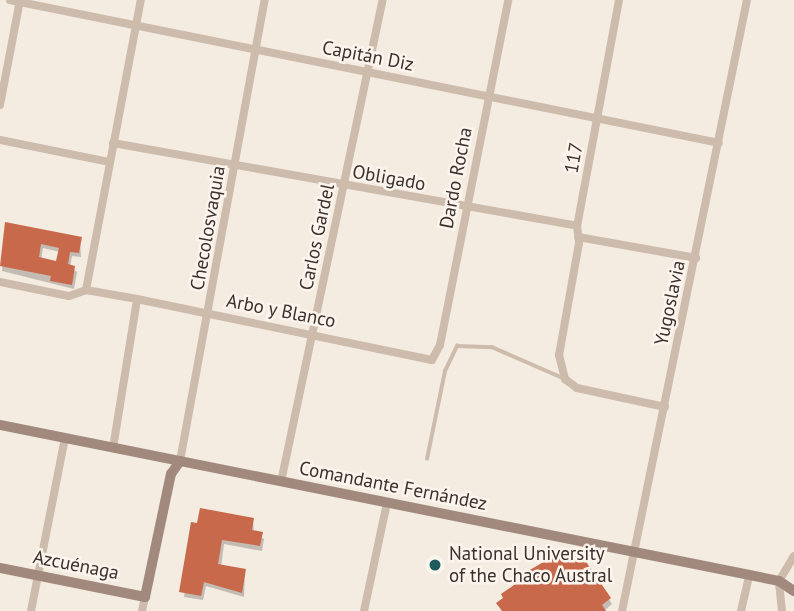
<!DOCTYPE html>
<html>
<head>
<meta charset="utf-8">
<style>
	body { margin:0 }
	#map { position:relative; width:794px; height:611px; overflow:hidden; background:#f4ebe1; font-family:"PT Sans",sans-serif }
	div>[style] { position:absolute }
	.shadow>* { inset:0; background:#0003 }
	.building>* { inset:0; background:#c8694b }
	.lane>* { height:3.5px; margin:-1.75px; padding:0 1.75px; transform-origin:1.75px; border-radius:1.75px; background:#cdbbac }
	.street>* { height:8px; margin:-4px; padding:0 4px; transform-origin:4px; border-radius:4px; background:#cdbbac }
	.secondary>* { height:10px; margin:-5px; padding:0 5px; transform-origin:5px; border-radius:5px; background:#a18a7d }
	.dots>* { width:19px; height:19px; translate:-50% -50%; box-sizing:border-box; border:4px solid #fbf5ee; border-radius:50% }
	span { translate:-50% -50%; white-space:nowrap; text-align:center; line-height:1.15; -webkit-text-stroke:5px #fbf5ee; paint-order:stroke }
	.street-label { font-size:19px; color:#3b302b }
	.poi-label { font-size:19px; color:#3b302b }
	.left { translate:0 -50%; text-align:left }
</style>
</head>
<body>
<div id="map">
	<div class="shadow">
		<i style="clip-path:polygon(evenodd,6px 224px,80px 239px,81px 257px,72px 256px,70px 267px,77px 272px,74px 289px,2px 271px,6px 224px,43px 248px,60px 252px,58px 263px,41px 260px,43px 248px)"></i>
		<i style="clip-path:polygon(253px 519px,254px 533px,264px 539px,262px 551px,224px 544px,221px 567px,245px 571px,244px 597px,206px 586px,203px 600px,184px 597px,193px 524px)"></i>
		<i style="clip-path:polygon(580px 555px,612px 604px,604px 611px,503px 611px,503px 594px,541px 564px)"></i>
	</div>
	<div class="building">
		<i style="clip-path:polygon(evenodd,5px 222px,82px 237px,79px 253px,70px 252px,68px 264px,75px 266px,72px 285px,50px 281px,51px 276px,0 266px,5px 222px,41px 244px,59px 248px,56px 261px,39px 257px,41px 244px)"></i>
		<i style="clip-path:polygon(200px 508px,254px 518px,252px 530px,263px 532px,260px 546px,222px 540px,218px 564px,246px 569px,242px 593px,204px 582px,201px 596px,179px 592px,191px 522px,197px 523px)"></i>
		<i style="clip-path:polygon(568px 548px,574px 557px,580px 553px,611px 598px,602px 605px,606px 611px,502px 611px,496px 603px,503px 598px,501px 594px,524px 578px,521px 575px)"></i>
	</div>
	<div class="lane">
		<i style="left:427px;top:459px;width:90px;rotate:-78.4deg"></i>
		<i style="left:445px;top:371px;width:28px;rotate:-64deg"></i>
		<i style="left:457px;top:346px;width:35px;rotate:2deg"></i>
		<i style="left:492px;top:347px;width:77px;rotate:23.6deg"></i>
	</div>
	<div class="street">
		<i style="left:10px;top:0;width:723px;rotate:11.4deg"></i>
		<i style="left:619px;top:0;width:230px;rotate:100.5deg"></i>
		<i style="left:577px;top:226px;width:17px;rotate:83deg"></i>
		<i style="left:579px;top:243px;width:114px;rotate:100.1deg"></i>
		<i style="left:559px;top:355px;width:25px;rotate:76deg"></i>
		<i style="left:565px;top:379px;width:15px;rotate:37deg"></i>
		<i style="left:577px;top:388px;width:90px;rotate:12.2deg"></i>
		<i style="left:0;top:105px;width:107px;rotate:-79.2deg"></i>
		<i style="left:0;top:140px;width:111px;rotate:11.4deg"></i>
		<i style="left:113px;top:143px;width:471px;rotate:10.1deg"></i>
		<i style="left:578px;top:237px;width:120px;rotate:10.1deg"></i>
		<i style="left:0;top:282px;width:70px;rotate:11.5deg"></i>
		<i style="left:69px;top:296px;width:18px;rotate:-19deg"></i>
		<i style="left:86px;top:290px;width:52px;rotate:10deg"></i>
		<i style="left:137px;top:299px;width:301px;rotate:11.7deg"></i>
		<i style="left:432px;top:360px;width:17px;rotate:-62deg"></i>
		<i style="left:440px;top:345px;width:352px;rotate:-78.8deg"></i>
		<i style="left:86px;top:290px;width:295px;rotate:-79.3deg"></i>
		<i style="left:113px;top:448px;width:151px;rotate:-80.8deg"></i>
		<i style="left:180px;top:461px;width:469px;rotate:-79.6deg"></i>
		<i style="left:281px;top:482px;width:493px;rotate:-78.1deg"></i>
		<i style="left:31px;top:611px;width:176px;rotate:-78.9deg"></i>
		<i style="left:142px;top:611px;width:14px;rotate:-78deg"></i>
		<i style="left:364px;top:611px;width:110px;rotate:-78deg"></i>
		<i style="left:622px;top:611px;width:624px;rotate:-78.44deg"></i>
		<i style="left:741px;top:611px;width:37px;rotate:-77deg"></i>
		<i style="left:782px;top:611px;width:30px;rotate:-96deg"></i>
		<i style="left:779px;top:581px;width:29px;rotate:-59deg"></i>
	</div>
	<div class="secondary">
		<i style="left:0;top:425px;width:794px;rotate:11.32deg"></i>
		<i style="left:779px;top:581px;width:18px;rotate:34deg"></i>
		<i style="left:0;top:568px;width:148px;rotate:11.3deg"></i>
		<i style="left:145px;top:597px;width:126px;rotate:-78.1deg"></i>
		<i style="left:171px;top:474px;width:16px;rotate:-55deg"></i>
	</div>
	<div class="dots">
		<i style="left:435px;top:565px;background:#1f5a5e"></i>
	</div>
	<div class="street-label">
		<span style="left:368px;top:56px;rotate:11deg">Capitán Diz</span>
		<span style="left:574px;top:158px;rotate:-80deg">117</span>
		<span style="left:389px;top:178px;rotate:10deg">Obligado</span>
		<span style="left:456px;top:178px;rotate:-79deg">Dardo Rocha</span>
		<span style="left:208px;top:228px;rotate:-80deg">Checolosvaquia</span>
		<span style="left:317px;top:237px;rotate:-78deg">Carlos Gardel</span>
		<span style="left:670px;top:303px;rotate:-78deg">Yugoslavia</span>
		<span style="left:281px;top:311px;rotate:11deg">Arbo y Blanco</span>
		<span style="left:393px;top:486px;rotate:11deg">Comandante Fernández</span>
		<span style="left:76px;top:565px;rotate:11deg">Azcuénaga</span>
	</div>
	<div class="poi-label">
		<span class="left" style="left:449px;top:565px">National University<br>of the Chaco Austral</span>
	</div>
</div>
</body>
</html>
